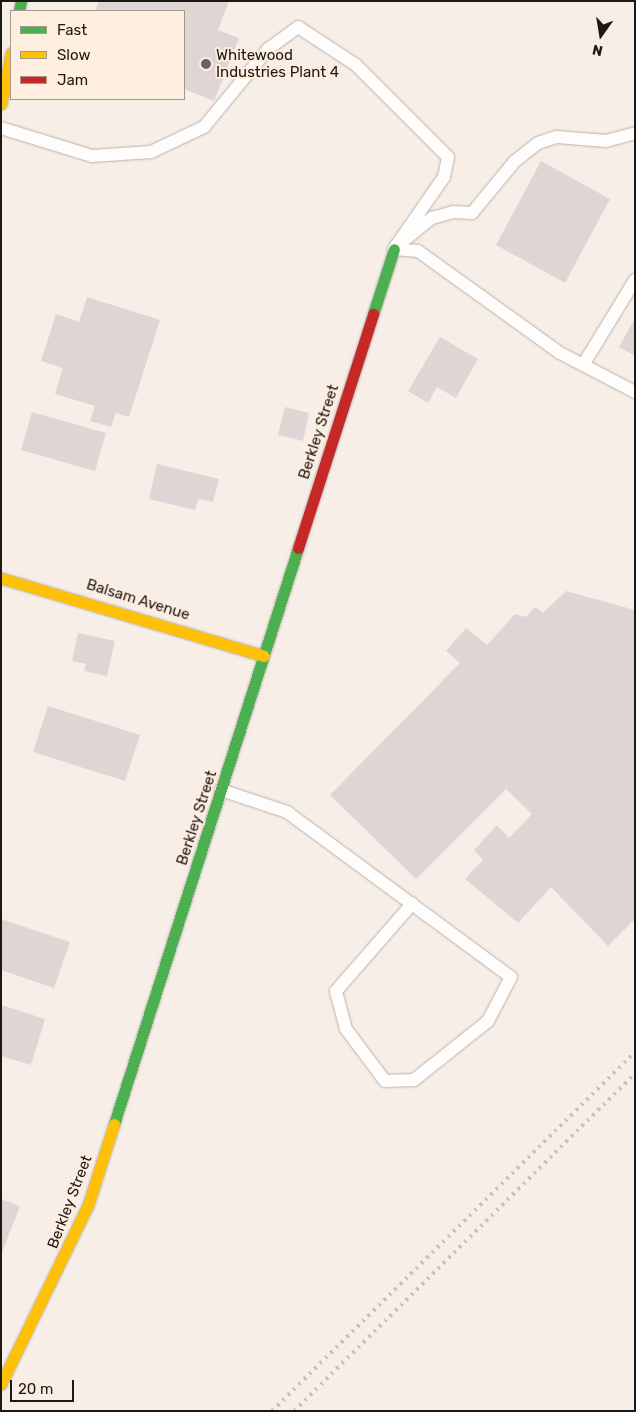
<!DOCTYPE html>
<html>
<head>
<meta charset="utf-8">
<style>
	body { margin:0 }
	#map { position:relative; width:636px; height:1412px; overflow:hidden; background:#f7efe7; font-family:Rubik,sans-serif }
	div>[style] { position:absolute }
	.building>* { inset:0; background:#dfd5d4 }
	.roads { filter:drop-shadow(0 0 1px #b9b2ac) drop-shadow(0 0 1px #b9b2ac) }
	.lane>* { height:12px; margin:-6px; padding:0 6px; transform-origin:6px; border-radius:6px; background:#fefdfb }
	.fast>* { height:11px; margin:-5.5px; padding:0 5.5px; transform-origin:5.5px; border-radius:5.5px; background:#4caf50 }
	.slow>* { height:11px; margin:-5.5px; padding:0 5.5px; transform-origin:5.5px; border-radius:5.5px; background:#ffc107 }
	.jam>* { height:11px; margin:-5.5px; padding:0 5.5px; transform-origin:5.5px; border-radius:5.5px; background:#c62828 }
	.rail>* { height:4px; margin-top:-2px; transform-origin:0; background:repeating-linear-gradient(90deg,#c5c2c0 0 2.5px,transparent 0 7.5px) }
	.dots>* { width:14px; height:14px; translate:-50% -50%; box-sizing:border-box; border:2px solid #feeee0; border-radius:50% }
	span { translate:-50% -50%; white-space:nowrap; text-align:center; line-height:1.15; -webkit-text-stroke:4px #feeee0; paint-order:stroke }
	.poi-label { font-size:15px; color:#1f1812 }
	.left { translate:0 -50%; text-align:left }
	.street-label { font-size:15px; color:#1f1812 }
	.frame { position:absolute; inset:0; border:2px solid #1f1812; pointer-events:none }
	.legend { position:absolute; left:10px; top:10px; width:175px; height:90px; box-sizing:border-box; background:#feeee0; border:1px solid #a5988e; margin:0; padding:6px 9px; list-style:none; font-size:15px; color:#1f1812 }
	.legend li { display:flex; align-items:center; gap:10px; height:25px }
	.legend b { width:25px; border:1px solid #a5988e }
	.north { position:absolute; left:576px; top:10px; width:50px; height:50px; -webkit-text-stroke:4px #feeee0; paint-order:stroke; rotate:193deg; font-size:14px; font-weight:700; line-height:20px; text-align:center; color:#1f1812 }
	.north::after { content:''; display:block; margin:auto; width:18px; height:22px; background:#1f1812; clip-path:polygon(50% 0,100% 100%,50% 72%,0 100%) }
	.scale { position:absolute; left:10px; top:1380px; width:64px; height:22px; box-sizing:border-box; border:2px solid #1f1812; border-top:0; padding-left:6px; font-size:15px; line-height:18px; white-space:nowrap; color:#1f1812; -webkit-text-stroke:4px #feeee0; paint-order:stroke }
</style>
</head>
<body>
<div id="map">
	<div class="building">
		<i style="clip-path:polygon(99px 1px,229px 1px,218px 30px,239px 38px,214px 101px,184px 89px,184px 11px,95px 11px)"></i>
		<i style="clip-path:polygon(541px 161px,610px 199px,565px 283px,496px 245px)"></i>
		<i style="clip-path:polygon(87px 297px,160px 320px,129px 417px,116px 413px,111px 427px,90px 421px,95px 406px,55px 394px,63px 368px,41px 361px,56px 314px,79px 322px)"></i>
		<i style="clip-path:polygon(635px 318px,635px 356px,619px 347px)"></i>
		<i style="clip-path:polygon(440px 337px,478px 359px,456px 398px,437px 387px,428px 403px,408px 391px)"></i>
		<i style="clip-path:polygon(285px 407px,309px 413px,303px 441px,278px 435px)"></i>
		<i style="clip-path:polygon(32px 412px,106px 433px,95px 471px,21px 450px)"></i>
		<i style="clip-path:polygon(157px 464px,219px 479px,213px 502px,198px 499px,195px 510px,149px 499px)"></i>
		<i style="clip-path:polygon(566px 591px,635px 610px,635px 919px,608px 946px,551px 887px,518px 923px,465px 879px,483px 860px,474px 850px,497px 825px,509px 838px,532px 814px,506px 789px,416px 879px,330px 795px,460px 663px,446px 651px,466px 628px,487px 645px,515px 614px,526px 617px,535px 607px,543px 613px)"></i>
		<i style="clip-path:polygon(78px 633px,115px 641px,107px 676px,84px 671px,86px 664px,72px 661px)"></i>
		<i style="clip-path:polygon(48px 706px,140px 735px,125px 781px,33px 752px)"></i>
		<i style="clip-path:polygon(1px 919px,70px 942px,54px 988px,1px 970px)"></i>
		<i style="clip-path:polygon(1px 1005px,45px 1019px,31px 1065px,1px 1056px)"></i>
		<i style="clip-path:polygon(1px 1199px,20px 1206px,1px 1255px)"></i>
	</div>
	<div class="roads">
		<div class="lane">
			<i style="left:1px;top:128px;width:95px;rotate:17.1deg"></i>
			<i style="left:92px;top:156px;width:59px;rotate:-3.9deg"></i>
			<i style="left:151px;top:152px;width:59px;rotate:-25.3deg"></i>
			<i style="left:204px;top:127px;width:101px;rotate:-50.6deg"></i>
			<i style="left:268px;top:49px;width:37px;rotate:-36deg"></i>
			<i style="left:298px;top:27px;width:69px;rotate:33.2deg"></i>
			<i style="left:356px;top:65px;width:130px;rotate:45deg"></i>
			<i style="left:448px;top:157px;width:20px;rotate:101deg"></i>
			<i style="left:444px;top:177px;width:88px;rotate:124.8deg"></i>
			<i style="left:407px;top:238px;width:32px;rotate:-39deg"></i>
			<i style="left:432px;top:218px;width:22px;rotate:-16deg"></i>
			<i style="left:453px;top:212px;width:19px;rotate:3deg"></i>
			<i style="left:472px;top:213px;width:67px;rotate:-50.4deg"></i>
			<i style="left:515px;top:161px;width:29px;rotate:-38deg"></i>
			<i style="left:538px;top:143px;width:20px;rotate:-18deg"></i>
			<i style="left:557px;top:137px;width:49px;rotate:4.7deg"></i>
			<i style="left:606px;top:141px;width:30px;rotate:-15deg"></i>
			<i style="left:394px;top:249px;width:24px;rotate:5deg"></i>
			<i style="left:418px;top:251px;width:175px;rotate:35.7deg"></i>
			<i style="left:560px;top:353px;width:85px;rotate:27.5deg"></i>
			<i style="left:583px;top:365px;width:100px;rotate:-58.5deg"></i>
			<i style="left:221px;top:790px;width:70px;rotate:18.4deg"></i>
			<i style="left:287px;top:812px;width:278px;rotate:36.4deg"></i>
			<i style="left:511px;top:977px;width:50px;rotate:117.6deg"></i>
			<i style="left:488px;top:1021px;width:95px;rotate:141.4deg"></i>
			<i style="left:414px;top:1080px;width:29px;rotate:178deg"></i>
			<i style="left:385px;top:1081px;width:65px;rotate:-126.9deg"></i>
			<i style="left:346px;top:1029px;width:39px;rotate:-105deg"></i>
			<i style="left:336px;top:991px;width:116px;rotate:-48.9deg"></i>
		</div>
		<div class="fast">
			<i style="left:19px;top:11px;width:10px;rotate:-79deg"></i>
			<i style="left:373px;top:314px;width:68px;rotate:-72.1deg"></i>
			<i style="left:114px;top:1124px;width:605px;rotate:-72.28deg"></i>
		</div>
		<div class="slow">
			<i style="left:1px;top:104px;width:52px;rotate:-78.9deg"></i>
			<i style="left:1px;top:578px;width:274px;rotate:16.5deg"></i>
			<i style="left:1px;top:1384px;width:199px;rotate:-64.1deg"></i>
			<i style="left:88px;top:1205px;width:85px;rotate:-72.2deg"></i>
		</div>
		<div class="jam">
			<i style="left:298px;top:548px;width:246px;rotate:-72.2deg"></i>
		</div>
	</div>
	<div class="rail">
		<i style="left:272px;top:1411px;width:511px;rotate:-44.68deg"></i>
		<i style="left:294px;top:1411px;width:480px;rotate:-44.7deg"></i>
	</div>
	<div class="dots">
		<i style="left:206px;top:64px;background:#6b635d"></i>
	</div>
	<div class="poi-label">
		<span class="left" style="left:216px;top:64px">Whitewood<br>Industries Plant 4</span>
	</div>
	<div class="street-label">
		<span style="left:319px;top:432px;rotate:-72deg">Berkley Street</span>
		<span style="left:138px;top:600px;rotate:17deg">Balsam Avenue</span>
		<span style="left:197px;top:818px;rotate:-72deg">Berkley Street</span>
		<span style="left:70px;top:1202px;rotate:-69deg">Berkley Street</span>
	</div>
	<div class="frame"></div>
	<ul class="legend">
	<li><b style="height:6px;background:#4caf50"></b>Fast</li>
	<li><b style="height:6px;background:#ffc107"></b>Slow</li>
	<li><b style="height:6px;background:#c62828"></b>Jam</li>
	</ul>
	<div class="north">N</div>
	<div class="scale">20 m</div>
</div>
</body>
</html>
